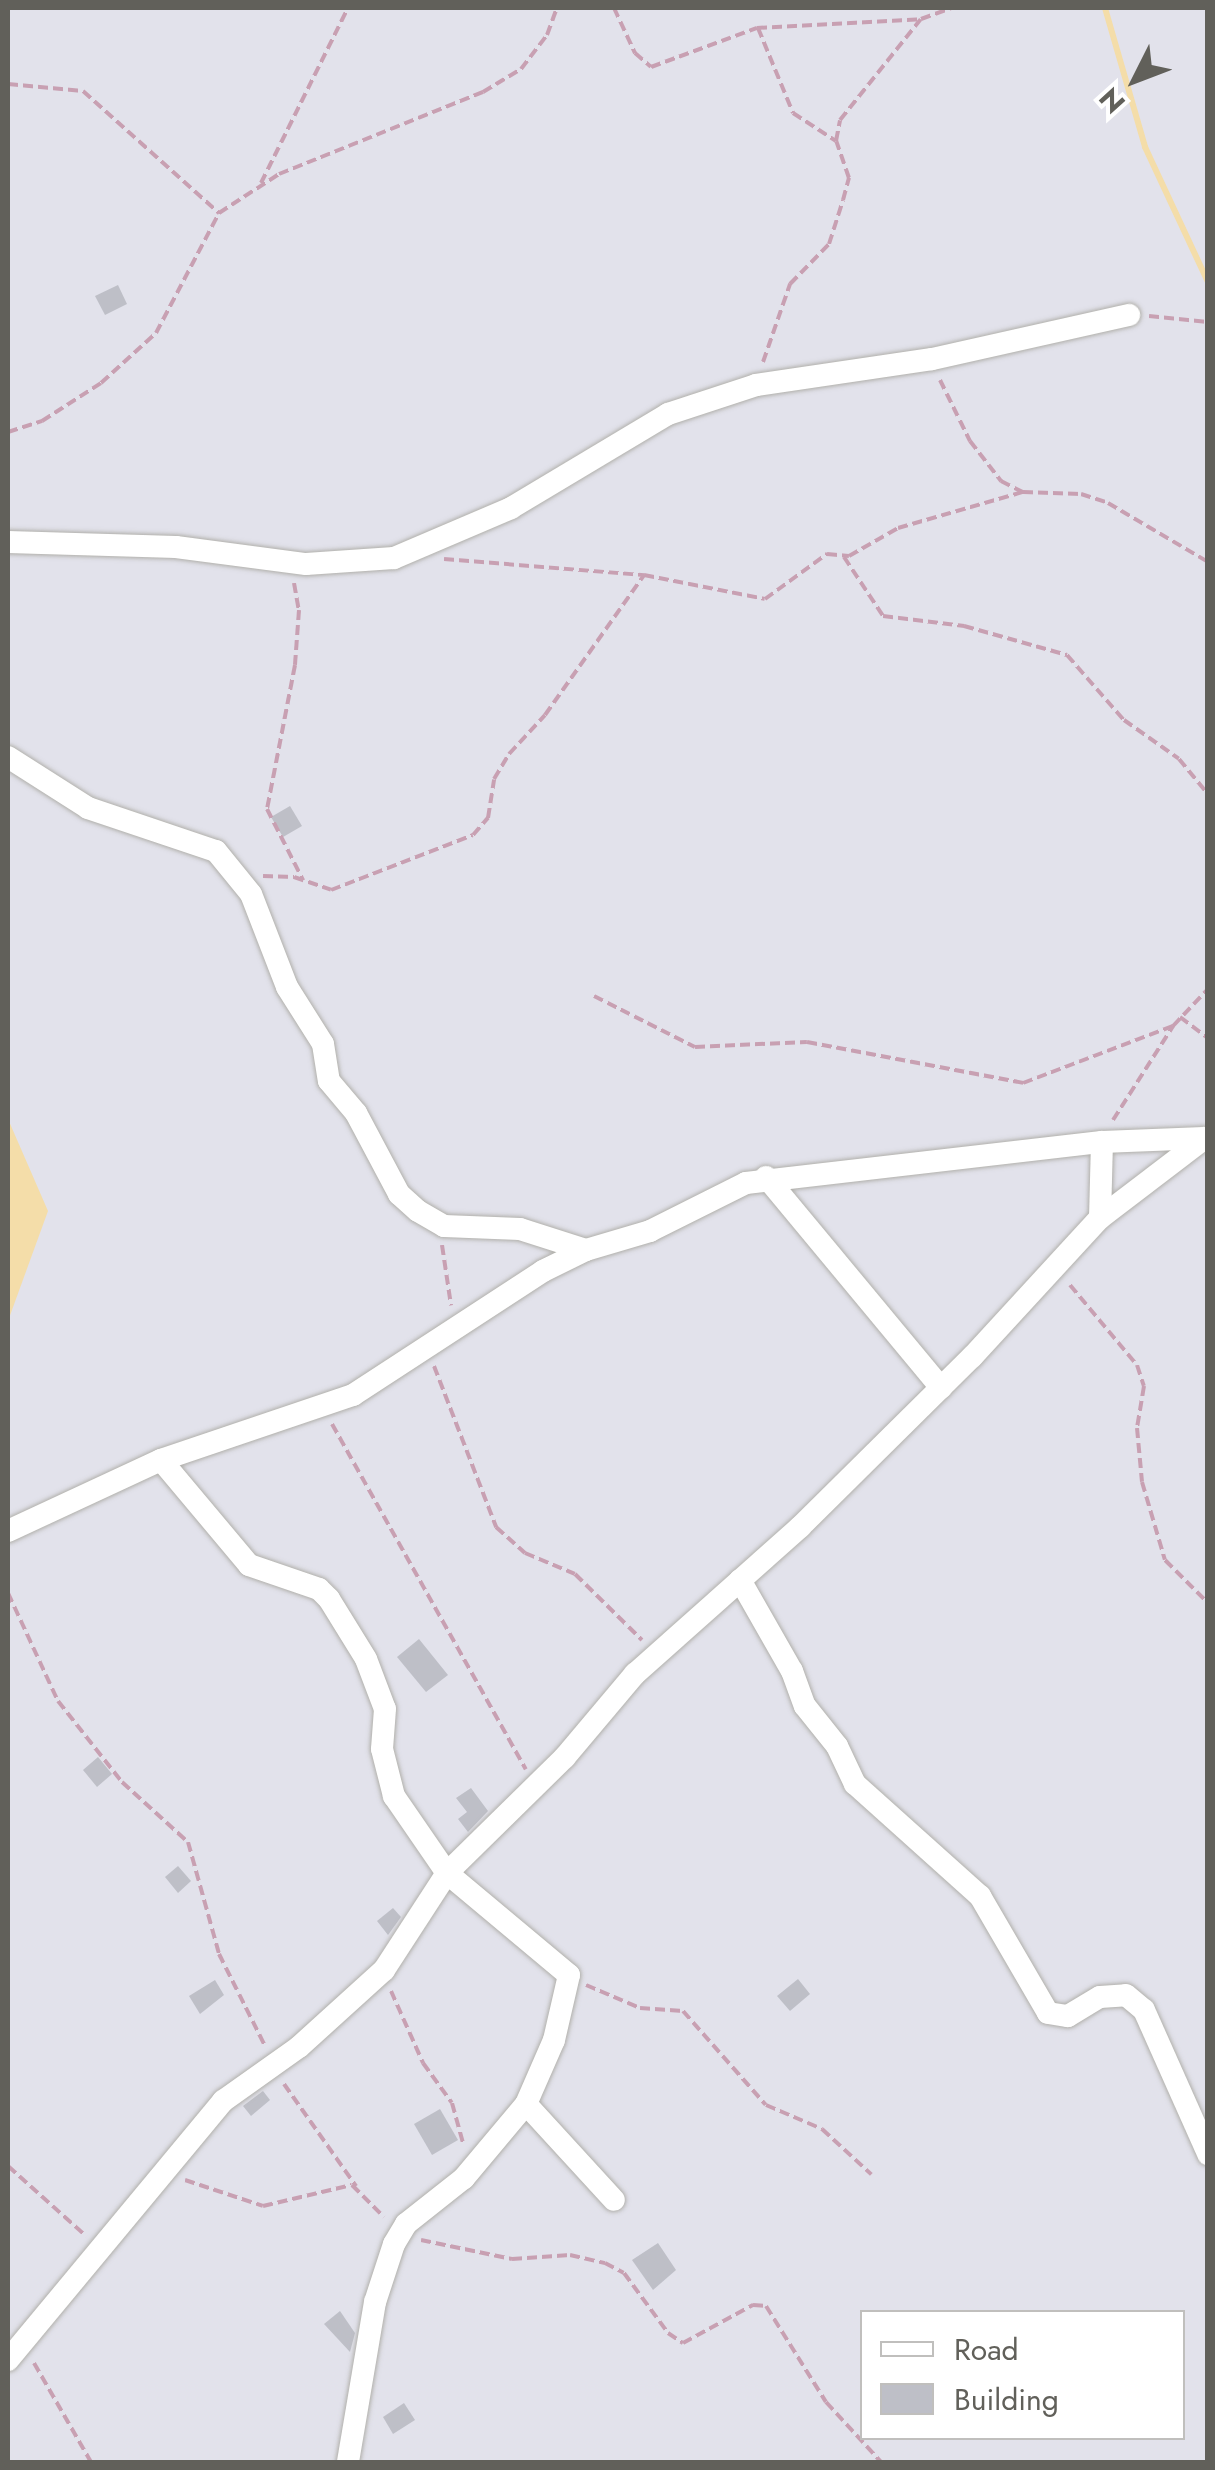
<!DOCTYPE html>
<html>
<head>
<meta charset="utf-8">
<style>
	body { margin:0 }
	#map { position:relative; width:1215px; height:2470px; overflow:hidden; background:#e2e2eb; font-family:Jost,sans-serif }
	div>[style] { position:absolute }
	.water>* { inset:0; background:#f4dda9 }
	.stream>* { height:6px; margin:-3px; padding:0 3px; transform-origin:3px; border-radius:3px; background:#f4dda9 }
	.building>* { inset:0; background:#bebfc7 }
	.path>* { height:4px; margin-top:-2px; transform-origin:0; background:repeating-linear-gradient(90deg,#c8a0b2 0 10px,transparent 0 15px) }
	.roads { filter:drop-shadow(0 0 2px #b1b0ab) drop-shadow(0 0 2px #b1b0ab) }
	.street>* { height:22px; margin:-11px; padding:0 11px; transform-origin:11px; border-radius:11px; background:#fff }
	span { translate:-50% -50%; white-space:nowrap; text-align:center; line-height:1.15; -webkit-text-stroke:10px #fff; paint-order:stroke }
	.frame { position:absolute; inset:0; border:10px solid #61605a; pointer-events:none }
	.legend { position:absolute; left:860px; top:2310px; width:325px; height:130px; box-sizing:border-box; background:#fff; border:2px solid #c0bfbd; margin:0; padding:12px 18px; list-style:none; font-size:30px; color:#61605a }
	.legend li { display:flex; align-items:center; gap:20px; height:50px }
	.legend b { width:50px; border:2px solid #c0bfbd }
	.north { position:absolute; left:1085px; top:30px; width:100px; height:100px; -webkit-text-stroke:8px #fff; paint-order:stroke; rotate:228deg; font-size:28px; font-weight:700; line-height:40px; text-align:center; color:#61605a }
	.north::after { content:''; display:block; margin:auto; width:35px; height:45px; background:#61605a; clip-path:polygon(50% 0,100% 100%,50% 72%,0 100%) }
</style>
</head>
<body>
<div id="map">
	<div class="water">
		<i style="clip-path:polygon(8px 1119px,48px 1211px,8px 1321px,8px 1118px)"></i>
	</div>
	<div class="stream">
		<i style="left:1105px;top:8px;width:145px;rotate:73.9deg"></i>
		<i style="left:1145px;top:147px;width:149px;rotate:65deg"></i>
	</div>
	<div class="building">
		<i style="clip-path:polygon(118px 285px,127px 304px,105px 315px,95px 296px)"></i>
		<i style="clip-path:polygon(290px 806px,302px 826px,283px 837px,271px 817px)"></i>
		<i style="clip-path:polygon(419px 1639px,448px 1675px,426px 1692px,397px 1657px)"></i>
		<i style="clip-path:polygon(98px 1757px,112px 1774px,97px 1787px,83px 1770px)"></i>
		<i style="clip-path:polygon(471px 1788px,488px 1811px,468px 1832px,458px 1819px,467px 1812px,456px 1798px)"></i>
		<i style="clip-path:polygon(178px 1866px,191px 1881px,178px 1893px,165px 1877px)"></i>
		<i style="clip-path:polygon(393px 1908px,401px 1917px,388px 1935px,377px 1921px)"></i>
		<i style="clip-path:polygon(798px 1979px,810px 1994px,790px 2011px,777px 1996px)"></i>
		<i style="clip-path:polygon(215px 1980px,224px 1995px,200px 2014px,189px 1996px)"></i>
		<i style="clip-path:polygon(263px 2091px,270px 2100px,251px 2116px,243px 2106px)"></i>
		<i style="clip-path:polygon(440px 2109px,458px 2140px,432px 2155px,414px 2124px)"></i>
		<i style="clip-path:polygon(658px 2243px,676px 2270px,653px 2290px,632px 2260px)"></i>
		<i style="clip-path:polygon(340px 2311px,355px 2333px,350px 2352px,324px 2324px)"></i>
		<i style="clip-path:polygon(404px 2403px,415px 2420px,393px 2434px,383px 2417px)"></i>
	</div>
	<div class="path">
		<i style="left:614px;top:8px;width:50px;rotate:65deg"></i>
		<i style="left:635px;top:53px;width:21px;rotate:41deg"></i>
		<i style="left:651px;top:67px;width:113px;rotate:-20.2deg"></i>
		<i style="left:757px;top:28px;width:164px;rotate:-3.1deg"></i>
		<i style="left:758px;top:28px;width:92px;rotate:67.6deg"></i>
		<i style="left:793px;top:113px;width:51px;rotate:33.1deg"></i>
		<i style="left:8px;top:84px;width:75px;rotate:5.3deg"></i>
		<i style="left:83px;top:91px;width:183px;rotate:41.9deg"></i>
		<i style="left:261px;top:183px;width:195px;rotate:-63.6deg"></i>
		<i style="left:1149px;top:316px;width:59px;rotate:5.8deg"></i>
		<i style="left:763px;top:362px;width:83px;rotate:-70.9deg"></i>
		<i style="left:790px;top:284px;width:56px;rotate:-45.7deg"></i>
		<i style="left:829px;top:244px;width:46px;rotate:-72.3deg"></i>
		<i style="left:843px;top:200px;width:23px;rotate:-75deg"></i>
		<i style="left:849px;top:178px;width:39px;rotate:-109deg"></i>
		<i style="left:836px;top:141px;width:21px;rotate:-79deg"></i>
		<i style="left:840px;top:120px;width:129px;rotate:-51.3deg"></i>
		<i style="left:921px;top:19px;width:32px;rotate:-20deg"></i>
		<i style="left:940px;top:380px;width:68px;rotate:63.8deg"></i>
		<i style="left:970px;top:441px;width:51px;rotate:52.2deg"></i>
		<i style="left:1001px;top:481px;width:25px;rotate:27deg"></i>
		<i style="left:1023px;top:492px;width:58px;rotate:2deg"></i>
		<i style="left:1081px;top:494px;width:28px;rotate:18deg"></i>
		<i style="left:1108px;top:503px;width:116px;rotate:30.5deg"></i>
		<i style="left:8px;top:432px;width:36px;rotate:-18deg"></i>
		<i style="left:42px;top:421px;width:70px;rotate:-32.8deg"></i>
		<i style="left:101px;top:383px;width:74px;rotate:-42.3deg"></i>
		<i style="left:156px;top:333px;width:136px;rotate:-62.3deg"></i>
		<i style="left:219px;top:213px;width:72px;rotate:-33deg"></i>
		<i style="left:279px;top:174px;width:220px;rotate:-21.9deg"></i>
		<i style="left:483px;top:92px;width:44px;rotate:-31.2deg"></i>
		<i style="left:521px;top:69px;width:43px;rotate:-52.6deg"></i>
		<i style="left:547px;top:35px;width:29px;rotate:-70deg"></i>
		<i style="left:844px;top:557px;width:71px;rotate:56.5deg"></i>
		<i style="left:883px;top:616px;width:82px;rotate:7deg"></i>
		<i style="left:964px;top:626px;width:107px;rotate:15.7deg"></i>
		<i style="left:1067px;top:655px;width:86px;rotate:48.8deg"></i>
		<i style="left:1124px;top:720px;width:67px;rotate:35.3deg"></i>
		<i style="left:1179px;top:759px;width:45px;rotate:50.4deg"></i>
		<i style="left:444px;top:559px;width:201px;rotate:4.6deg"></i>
		<i style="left:644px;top:575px;width:123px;rotate:11.2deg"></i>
		<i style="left:765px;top:599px;width:77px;rotate:-36deg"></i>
		<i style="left:827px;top:554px;width:22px;rotate:5deg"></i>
		<i style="left:849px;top:556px;width:56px;rotate:-29.7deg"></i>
		<i style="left:898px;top:528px;width:130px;rotate:-16.1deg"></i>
		<i style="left:294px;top:583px;width:27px;rotate:80deg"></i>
		<i style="left:299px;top:610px;width:55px;rotate:94.2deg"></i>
		<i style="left:295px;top:665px;width:147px;rotate:101deg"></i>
		<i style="left:267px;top:809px;width:80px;rotate:63.1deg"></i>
		<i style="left:263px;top:876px;width:31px;rotate:2deg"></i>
		<i style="left:294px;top:877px;width:39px;rotate:19deg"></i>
		<i style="left:331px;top:890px;width:152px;rotate:-21.2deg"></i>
		<i style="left:473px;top:835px;width:23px;rotate:-49deg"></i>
		<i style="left:488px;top:818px;width:39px;rotate:-81deg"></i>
		<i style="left:494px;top:779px;width:29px;rotate:-59deg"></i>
		<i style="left:509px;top:754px;width:53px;rotate:-47.3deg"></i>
		<i style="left:545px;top:715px;width:171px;rotate:-54.7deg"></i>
		<i style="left:594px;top:996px;width:113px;rotate:26.8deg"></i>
		<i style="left:695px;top:1047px;width:112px;rotate:-2.6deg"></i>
		<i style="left:807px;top:1042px;width:220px;rotate:10.7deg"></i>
		<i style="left:1023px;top:1083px;width:160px;rotate:-20.8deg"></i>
		<i style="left:1180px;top:1017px;width:35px;rotate:37deg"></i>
		<i style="left:1113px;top:1120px;width:112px;rotate:-57.4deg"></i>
		<i style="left:1173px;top:1026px;width:51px;rotate:-46.6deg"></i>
		<i style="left:442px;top:1245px;width:61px;rotate:81.5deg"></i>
		<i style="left:1070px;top:1285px;width:104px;rotate:50.1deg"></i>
		<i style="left:1137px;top:1365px;width:22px;rotate:72deg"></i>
		<i style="left:1144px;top:1386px;width:43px;rotate:99.5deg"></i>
		<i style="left:1137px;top:1428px;width:54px;rotate:84.7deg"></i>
		<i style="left:1142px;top:1482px;width:81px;rotate:73.6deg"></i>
		<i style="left:1165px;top:1560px;width:61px;rotate:45deg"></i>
		<i style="left:434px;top:1366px;width:173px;rotate:68.9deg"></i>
		<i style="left:496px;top:1527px;width:39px;rotate:42deg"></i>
		<i style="left:525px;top:1553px;width:54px;rotate:22.8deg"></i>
		<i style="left:575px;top:1574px;width:94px;rotate:44.6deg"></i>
		<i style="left:332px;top:1424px;width:396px;rotate:60.7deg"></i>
		<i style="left:8px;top:1593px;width:119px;rotate:65.2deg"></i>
		<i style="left:58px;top:1701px;width:103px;rotate:51.7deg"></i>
		<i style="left:122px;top:1782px;width:89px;rotate:42.3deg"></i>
		<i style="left:188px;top:1842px;width:116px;rotate:74.5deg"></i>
		<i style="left:219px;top:1954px;width:101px;rotate:63.4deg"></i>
		<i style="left:586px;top:1985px;width:59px;rotate:23.1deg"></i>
		<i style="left:640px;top:2008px;width:43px;rotate:4deg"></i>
		<i style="left:683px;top:2011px;width:125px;rotate:48.6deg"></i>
		<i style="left:766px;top:2105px;width:61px;rotate:23.2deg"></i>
		<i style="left:822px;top:2129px;width:67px;rotate:42.6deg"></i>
		<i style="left:391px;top:1991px;width:79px;rotate:66deg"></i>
		<i style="left:423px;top:2063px;width:49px;rotate:54.1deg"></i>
		<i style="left:452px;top:2103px;width:41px;rotate:74.6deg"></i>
		<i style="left:284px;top:2084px;width:125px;rotate:54.8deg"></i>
		<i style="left:8px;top:2166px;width:105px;rotate:41.9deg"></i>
		<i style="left:185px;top:2180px;width:82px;rotate:18.4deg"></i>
		<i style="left:263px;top:2206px;width:91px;rotate:-13.3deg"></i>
		<i style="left:352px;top:2185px;width:45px;rotate:45deg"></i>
		<i style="left:421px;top:2240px;width:93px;rotate:11.8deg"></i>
		<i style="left:512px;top:2259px;width:58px;rotate:-3.9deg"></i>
		<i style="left:570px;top:2255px;width:36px;rotate:13deg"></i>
		<i style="left:605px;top:2263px;width:21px;rotate:28deg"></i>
		<i style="left:624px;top:2273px;width:74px;rotate:53.7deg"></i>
		<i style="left:668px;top:2333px;width:18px;rotate:34deg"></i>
		<i style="left:683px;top:2343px;width:80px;rotate:-28.5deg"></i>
		<i style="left:753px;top:2305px;width:13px;rotate:4deg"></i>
		<i style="left:766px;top:2306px;width:113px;rotate:58deg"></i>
		<i style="left:826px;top:2402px;width:81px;rotate:47.5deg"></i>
		<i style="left:34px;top:2363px;width:114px;rotate:60.1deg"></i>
	</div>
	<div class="roads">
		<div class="street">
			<i style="left:8px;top:542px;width:168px;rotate:1.7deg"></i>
			<i style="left:176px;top:547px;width:131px;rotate:7.5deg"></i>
			<i style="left:306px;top:564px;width:88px;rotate:-3.9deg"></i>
			<i style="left:394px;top:558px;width:127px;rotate:-23.1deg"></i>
			<i style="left:511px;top:508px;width:183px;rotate:-30.9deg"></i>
			<i style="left:668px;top:414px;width:93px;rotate:-18.2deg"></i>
			<i style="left:756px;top:385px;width:178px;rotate:-8.4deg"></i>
			<i style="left:932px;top:359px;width:202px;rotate:-12.6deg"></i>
			<i style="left:8px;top:757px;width:95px;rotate:32.5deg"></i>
			<i style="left:88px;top:808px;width:135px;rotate:18.6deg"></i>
			<i style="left:216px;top:851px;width:55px;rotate:50.9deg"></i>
			<i style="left:251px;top:894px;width:100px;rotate:68.8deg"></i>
			<i style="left:287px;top:987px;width:67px;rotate:57.7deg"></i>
			<i style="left:323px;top:1044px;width:37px;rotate:81deg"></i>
			<i style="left:329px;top:1081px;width:42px;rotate:49.8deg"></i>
			<i style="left:356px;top:1113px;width:92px;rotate:62deg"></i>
			<i style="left:399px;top:1194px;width:25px;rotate:42deg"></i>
			<i style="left:418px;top:1211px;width:30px;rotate:30deg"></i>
			<i style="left:444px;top:1226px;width:76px;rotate:2.3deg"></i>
			<i style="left:520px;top:1229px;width:69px;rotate:17.7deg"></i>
			<i style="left:766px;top:1177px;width:274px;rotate:50.3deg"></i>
			<i style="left:1100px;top:1218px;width:76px;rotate:-88.5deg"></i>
			<i style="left:161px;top:1460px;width:137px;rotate:50deg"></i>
			<i style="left:249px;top:1565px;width:74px;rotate:18.9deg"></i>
			<i style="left:319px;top:1589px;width:14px;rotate:45deg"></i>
			<i style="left:329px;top:1599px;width:70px;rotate:58.3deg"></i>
			<i style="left:366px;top:1659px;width:53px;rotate:69.2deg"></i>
			<i style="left:385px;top:1709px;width:40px;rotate:94.3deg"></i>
			<i style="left:382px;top:1749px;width:49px;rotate:75.7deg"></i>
			<i style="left:394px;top:1796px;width:93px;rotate:55.5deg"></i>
			<i style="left:447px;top:1873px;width:159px;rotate:39.9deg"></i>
			<i style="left:569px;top:1975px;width:67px;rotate:103deg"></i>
			<i style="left:554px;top:2040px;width:70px;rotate:113.6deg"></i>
			<i style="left:526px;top:2104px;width:97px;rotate:130deg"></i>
			<i style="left:464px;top:2178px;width:74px;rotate:141.6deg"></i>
			<i style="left:406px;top:2224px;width:23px;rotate:121deg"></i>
			<i style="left:394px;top:2244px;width:61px;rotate:108.1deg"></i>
			<i style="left:375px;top:2302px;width:162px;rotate:99.6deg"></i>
			<i style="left:8px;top:1531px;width:169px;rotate:-24.9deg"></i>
			<i style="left:161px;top:1460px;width:203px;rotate:-18.7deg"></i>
			<i style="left:353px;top:1395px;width:227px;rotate:-33.1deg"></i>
			<i style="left:543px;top:1271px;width:48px;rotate:-26deg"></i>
			<i style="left:586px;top:1250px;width:67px;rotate:-16.5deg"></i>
			<i style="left:650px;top:1231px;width:107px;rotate:-26.6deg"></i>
			<i style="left:746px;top:1183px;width:358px;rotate:-6.6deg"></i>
			<i style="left:1102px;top:1142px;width:102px;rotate:-2.2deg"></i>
			<i style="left:740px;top:1580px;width:105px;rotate:60.3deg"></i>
			<i style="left:792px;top:1671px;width:37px;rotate:70deg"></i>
			<i style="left:805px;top:1706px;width:51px;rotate:51.3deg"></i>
			<i style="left:837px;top:1746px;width:42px;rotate:64.7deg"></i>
			<i style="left:855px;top:1784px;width:168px;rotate:41.9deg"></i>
			<i style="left:980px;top:1896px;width:135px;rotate:59.8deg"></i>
			<i style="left:1048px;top:2013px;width:20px;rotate:9deg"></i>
			<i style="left:1068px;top:2016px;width:37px;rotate:-31deg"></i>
			<i style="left:1100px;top:1997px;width:26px;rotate:-4deg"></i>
			<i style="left:1126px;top:1995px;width:23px;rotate:40deg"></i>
			<i style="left:1144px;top:2010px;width:158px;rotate:66deg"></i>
			<i style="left:526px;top:2104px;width:130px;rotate:47.5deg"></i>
			<i style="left:8px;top:2360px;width:337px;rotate:-50.3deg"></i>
			<i style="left:223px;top:2101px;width:93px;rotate:-35.4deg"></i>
			<i style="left:299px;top:2047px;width:115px;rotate:-42.2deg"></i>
			<i style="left:384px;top:1970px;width:116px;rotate:-57deg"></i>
			<i style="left:447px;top:1873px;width:165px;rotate:-44.5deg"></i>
			<i style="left:565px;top:1757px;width:109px;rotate:-49.9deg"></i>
			<i style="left:635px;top:1674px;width:221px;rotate:-41.7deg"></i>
			<i style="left:800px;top:1527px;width:242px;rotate:-44.7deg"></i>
			<i style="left:972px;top:1357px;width:189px;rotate:-47.4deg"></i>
			<i style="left:1100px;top:1218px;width:132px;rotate:-37.3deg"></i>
		</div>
	</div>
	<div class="frame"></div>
	<ul class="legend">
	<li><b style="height:12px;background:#fff"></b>Road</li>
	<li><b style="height:28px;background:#bebfc7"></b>Building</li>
	</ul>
	<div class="north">N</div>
</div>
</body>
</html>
